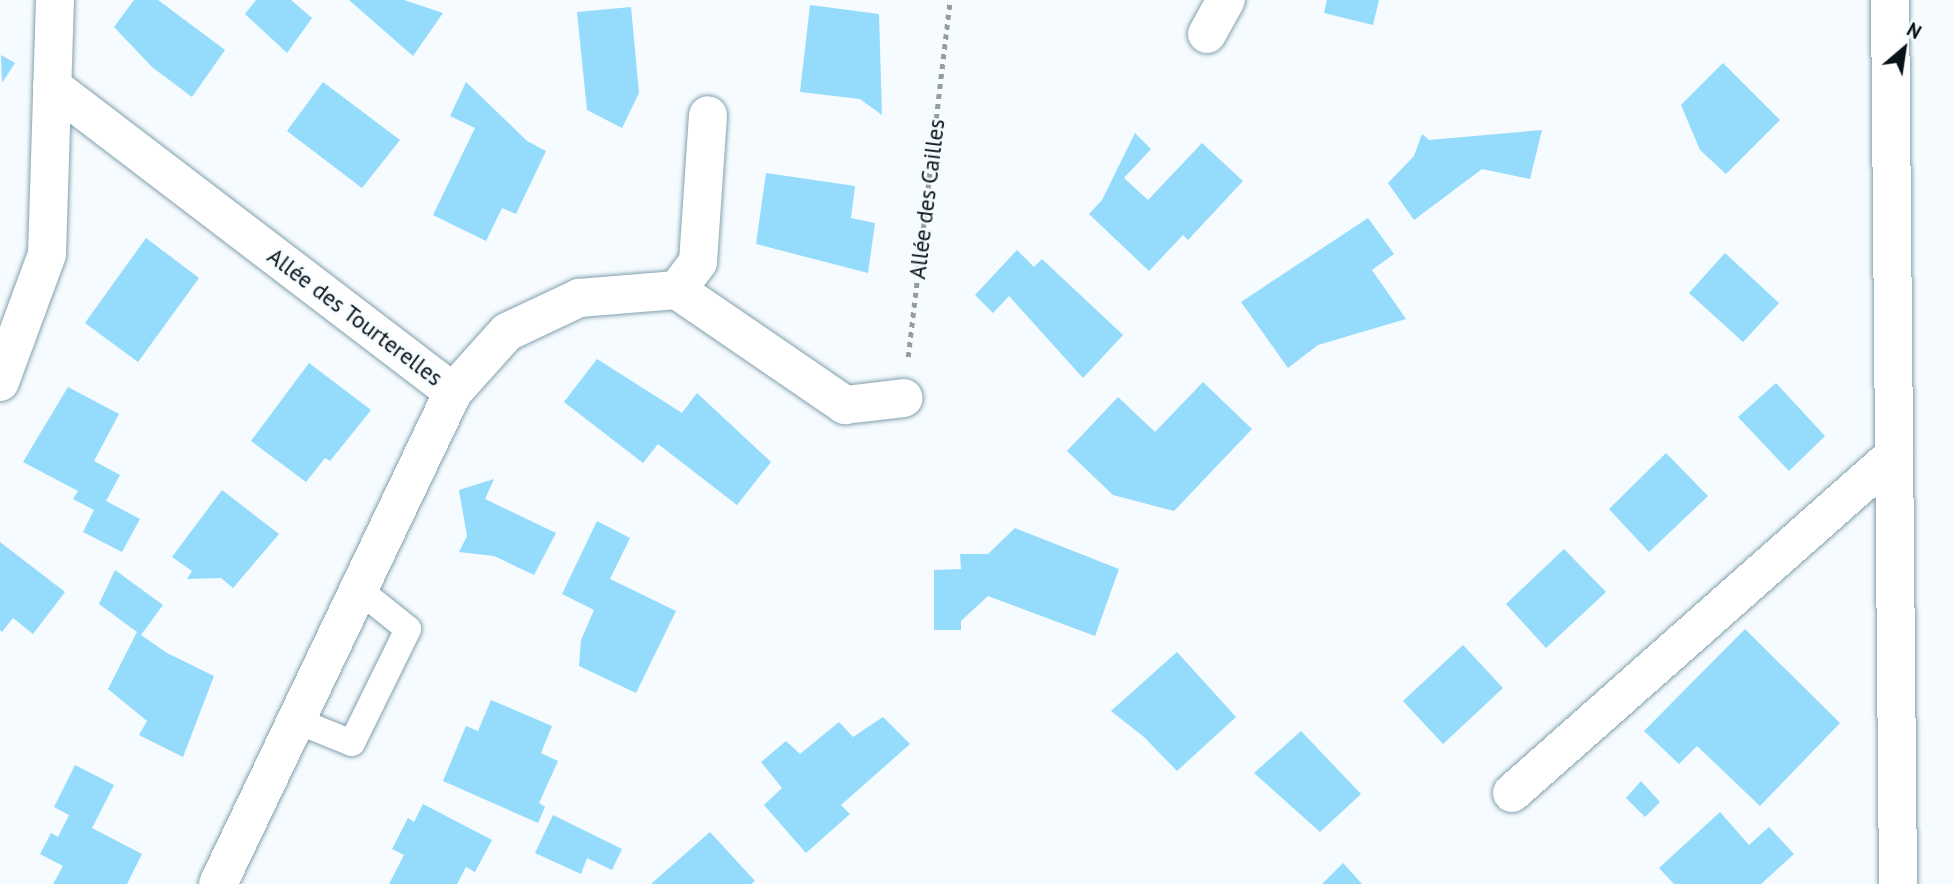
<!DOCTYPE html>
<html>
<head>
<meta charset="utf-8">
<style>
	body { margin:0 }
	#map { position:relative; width:1953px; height:884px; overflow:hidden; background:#f5fbfe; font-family:"PT Sans",sans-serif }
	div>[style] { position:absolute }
	.building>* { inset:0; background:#94dbfc }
	.path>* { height:4.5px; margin-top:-2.25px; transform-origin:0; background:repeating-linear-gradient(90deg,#959da0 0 5px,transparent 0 10px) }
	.roads { filter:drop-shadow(0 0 2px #82a0ae) drop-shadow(0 0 2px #82a0ae) }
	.lane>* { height:26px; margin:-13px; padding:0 13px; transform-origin:13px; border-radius:13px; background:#fff }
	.street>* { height:38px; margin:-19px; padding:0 19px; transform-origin:19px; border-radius:19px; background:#fff }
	span { translate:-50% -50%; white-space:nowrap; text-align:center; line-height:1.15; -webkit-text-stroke:5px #f5fbfe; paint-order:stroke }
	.street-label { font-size:23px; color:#091419 }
	.north { position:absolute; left:1869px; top:14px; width:70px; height:70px; -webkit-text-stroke:5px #f5fbfe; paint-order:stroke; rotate:29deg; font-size:19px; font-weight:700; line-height:28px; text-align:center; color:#091419 }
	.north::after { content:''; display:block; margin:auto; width:24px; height:32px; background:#091419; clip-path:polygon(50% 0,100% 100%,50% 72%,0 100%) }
</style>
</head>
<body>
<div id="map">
	<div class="building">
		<i style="clip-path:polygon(134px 0,158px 0,225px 50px,192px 97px,152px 67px,114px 27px)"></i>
		<i style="clip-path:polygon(256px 0,291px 0,312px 18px,287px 53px,245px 14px)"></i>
		<i style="clip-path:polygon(349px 0,404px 0,443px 13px,413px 56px)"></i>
		<i style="clip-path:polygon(1327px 0,1379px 0,1373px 25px,1324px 13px)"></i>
		<i style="clip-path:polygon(810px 5px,879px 14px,882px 115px,860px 99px,800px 92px)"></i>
		<i style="clip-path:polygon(631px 7px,639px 93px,622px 128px,587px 110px,577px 12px)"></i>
		<i style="clip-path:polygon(1px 55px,15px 63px,2px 83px)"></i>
		<i style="clip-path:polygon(1723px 63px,1780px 120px,1726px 174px,1700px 150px,1681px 105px)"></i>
		<i style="clip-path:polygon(323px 82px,400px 140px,362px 188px,287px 131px)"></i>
		<i style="clip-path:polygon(466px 82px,527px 141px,546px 151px,516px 214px,502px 208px,486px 241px,433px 215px,475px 128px,450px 116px)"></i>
		<i style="clip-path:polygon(1542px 130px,1530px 179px,1482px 169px,1414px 220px,1388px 183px,1414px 156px,1422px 134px,1429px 140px)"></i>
		<i style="clip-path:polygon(1135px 133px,1151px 149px,1124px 178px,1148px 200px,1202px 143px,1243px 181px,1188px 240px,1183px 235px,1149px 271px,1089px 214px,1102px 200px)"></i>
		<i style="clip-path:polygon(766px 173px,855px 186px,851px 218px,875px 223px,868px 273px,756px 244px)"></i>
		<i style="clip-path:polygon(1368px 218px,1394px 254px,1372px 270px,1406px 319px,1318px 345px,1288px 368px,1241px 302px)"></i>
		<i style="clip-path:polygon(146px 238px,199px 278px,138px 362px,85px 323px)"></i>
		<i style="clip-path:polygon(1017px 250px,1034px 267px,1042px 259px,1123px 335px,1083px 378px,1009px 296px,993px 313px,975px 295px)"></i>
		<i style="clip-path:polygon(1725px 253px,1779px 303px,1743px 342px,1689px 293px)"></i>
		<i style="clip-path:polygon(597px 359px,682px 413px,697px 393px,771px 462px,737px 505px,658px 444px,643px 463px,564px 402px)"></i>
		<i style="clip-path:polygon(309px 363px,371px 410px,330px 461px,325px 458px,306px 482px,251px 441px)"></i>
		<i style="clip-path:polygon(1203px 382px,1252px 429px,1174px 511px,1113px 495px,1067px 451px,1118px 397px,1155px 432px)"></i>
		<i style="clip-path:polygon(1776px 383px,1825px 436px,1789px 471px,1738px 417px)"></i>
		<i style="clip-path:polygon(68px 387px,119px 414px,94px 461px,120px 475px,106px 501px,140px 519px,122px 552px,83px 532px,94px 510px,73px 499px,78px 491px,23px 462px)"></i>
		<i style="clip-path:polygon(1666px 453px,1708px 496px,1649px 552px,1609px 509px)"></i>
		<i style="clip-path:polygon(494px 479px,485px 499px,556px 533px,534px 575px,494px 556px,459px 552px,467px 536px,459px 490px)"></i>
		<i style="clip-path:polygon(222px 490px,279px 534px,233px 588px,221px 578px,187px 579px,192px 571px,172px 557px)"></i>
		<i style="clip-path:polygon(597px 521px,630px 538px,610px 579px,676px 611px,636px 693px,579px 666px,581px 640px,594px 610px,562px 594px)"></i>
		<i style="clip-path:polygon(1015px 528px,1119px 569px,1095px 636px,988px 596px,961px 621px,961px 630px,934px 630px,934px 570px,961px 569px,960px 554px,988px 554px)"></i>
		<i style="clip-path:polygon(0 542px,65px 592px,33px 634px,13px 618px,2px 632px,0 630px)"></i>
		<i style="clip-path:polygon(1564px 549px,1606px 592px,1546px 648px,1506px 604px)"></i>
		<i style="clip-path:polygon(115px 570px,163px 605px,141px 635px,167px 653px,214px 676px,183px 757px,139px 735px,147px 721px,108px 689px,137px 632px,99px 604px)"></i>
		<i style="clip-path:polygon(1745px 629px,1840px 723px,1760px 806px,1697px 746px,1679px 764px,1644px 731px)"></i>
		<i style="clip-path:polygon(1463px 645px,1503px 688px,1443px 744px,1403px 701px)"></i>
		<i style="clip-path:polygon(1177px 652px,1236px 717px,1177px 771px,1144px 737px,1111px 711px)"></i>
		<i style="clip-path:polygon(491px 700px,552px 726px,541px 753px,558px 761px,539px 803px,545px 807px,538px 823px,443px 781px,466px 726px,478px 731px)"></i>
		<i style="clip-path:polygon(883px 717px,910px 744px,841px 805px,850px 814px,806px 853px,764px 805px,782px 788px,761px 762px,786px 741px,800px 754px,839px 722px,853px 737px)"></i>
		<i style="clip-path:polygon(1301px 731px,1361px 794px,1320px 832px,1254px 773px)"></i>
		<i style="clip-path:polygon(75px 765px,114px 785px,92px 828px,142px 854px,127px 884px,53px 884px,63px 866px,40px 854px,51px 833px,58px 837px,69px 815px,54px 807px)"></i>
		<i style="clip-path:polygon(1641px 781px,1660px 802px,1645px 817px,1626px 798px)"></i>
		<i style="clip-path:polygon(423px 804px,492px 840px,475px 872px,466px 867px,457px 884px,389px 884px,404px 855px,392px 849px,408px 818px,414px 822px)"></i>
		<i style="clip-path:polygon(1720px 812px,1749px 845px,1769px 827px,1794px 854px,1761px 884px,1674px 884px,1659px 868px)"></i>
		<i style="clip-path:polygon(553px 815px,622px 849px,612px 870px,587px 858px,581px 874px,535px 853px)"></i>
		<i style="clip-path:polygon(710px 832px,755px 881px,751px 884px,651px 884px)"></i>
		<i style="clip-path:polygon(1343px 863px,1362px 884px,1322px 884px)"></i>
	</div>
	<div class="path">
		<i style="left:908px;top:357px;width:359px;rotate:-83.3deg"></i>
	</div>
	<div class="roads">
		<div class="lane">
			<i style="left:295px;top:720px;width:61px;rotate:22deg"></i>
			<i style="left:352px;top:743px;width:127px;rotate:-63.8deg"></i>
			<i style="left:408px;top:629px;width:65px;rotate:-141.2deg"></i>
		</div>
		<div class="street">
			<i style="left:1890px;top:0;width:884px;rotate:89.48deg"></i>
			<i style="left:1207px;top:34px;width:39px;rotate:-61deg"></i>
			<i style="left:52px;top:86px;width:504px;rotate:37.35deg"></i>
			<i style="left:677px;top:290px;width:35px;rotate:-53deg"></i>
			<i style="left:698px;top:262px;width:147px;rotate:-86.1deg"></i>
			<i style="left:0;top:382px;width:136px;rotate:-69.8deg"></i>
			<i style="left:47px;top:254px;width:254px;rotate:-88.2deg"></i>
			<i style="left:1512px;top:793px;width:510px;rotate:-41.5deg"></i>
			<i style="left:218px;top:884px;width:545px;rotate:-64.47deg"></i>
			<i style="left:453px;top:392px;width:81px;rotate:-48deg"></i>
			<i style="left:507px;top:332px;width:80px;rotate:-25.3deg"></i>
			<i style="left:579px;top:298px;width:98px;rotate:-4.7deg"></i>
			<i style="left:677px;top:290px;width:204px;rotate:34.4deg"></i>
			<i style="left:845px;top:405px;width:59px;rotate:-6.8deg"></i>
		</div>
	</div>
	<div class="street-label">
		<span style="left:927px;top:199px;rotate:-83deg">Allée des Cailles</span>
		<span style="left:355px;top:317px;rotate:37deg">Allée des Tourterelles</span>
	</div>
	<div class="north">N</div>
</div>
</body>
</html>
